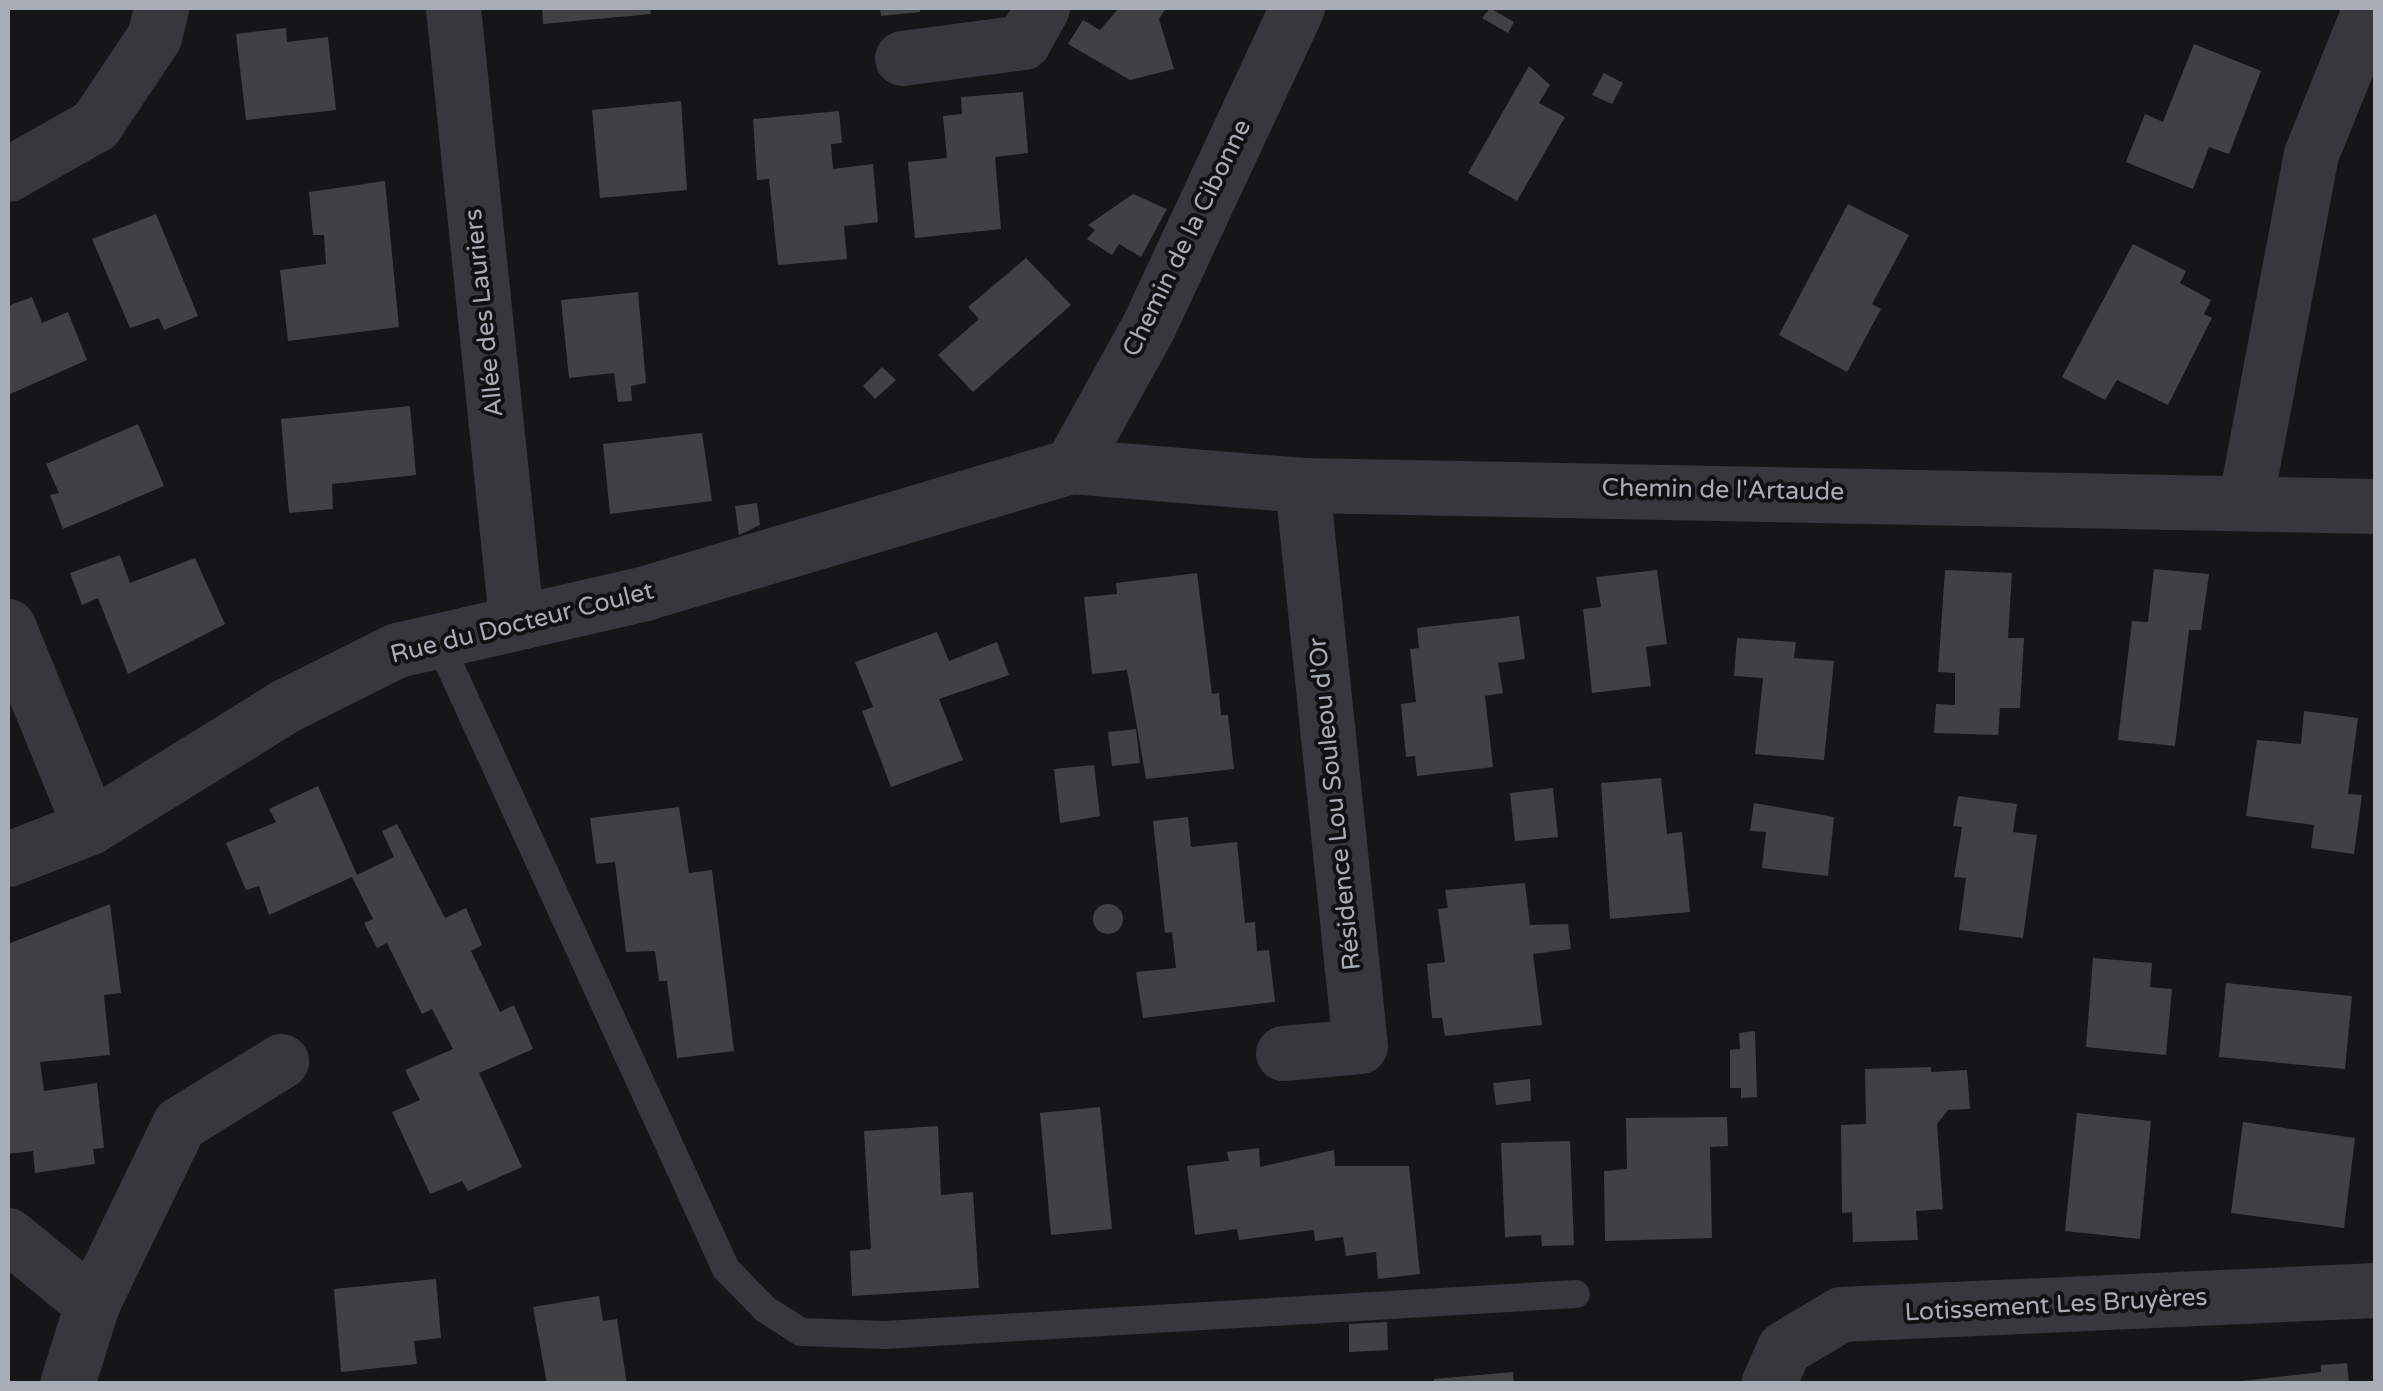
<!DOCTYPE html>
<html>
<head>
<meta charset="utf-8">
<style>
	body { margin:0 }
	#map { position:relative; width:2383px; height:1391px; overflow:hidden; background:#161618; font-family:"Varela Round",sans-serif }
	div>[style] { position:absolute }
	.building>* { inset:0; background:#404145 }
	.round { border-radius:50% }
	.lane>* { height:28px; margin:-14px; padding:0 14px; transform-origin:14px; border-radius:14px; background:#37383d }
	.street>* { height:55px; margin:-27.5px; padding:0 27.5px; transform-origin:27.5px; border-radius:27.5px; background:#37383d }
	span { translate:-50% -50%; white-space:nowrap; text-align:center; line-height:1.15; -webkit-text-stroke:8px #111113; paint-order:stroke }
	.street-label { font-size:25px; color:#a8adb8 }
	.frame { position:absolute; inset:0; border:10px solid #a8adb8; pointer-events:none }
</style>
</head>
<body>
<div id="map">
	<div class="building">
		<i style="clip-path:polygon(542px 8px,650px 8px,651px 14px,543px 24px)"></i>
		<i style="clip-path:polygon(880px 8px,920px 8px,920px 12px,881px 16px)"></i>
		<i style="clip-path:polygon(1119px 8px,1166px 8px,1159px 19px,1174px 69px,1130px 80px,1068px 44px,1083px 20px,1100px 30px)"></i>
		<i style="clip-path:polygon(1490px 8px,1514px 22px,1508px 33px,1482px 18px)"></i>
		<i style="clip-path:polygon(286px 28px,287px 42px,328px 37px,336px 110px,246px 120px,236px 34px)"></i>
		<i style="clip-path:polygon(2194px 44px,2261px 71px,2229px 154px,2209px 147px,2193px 189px,2126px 162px,2145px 114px,2163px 122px)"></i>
		<i style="clip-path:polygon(1529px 66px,1550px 85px,1539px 103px,1565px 117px,1517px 201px,1468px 173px)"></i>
		<i style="clip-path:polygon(1604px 73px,1623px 83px,1612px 104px,1592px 95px)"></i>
		<i style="clip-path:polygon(1023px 92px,1028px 153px,995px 157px,1001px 229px,915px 238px,908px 162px,947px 158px,943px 116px,962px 114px,961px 97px)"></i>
		<i style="clip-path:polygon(681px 101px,687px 190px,600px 198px,592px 110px)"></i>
		<i style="clip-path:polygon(839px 111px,842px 143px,831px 144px,833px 169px,873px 164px,878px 222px,844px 226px,847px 259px,778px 265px,769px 179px,757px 180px,753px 119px)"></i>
		<i style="clip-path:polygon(385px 181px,399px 327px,288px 341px,280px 270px,326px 264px,324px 235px,313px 235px,309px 192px)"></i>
		<i style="clip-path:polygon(1133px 194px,1167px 209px,1141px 257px,1119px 244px,1112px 255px,1087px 239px,1095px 230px,1088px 225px)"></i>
		<i style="clip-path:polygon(1848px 204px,1909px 235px,1872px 304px,1881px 309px,1847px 372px,1779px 335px)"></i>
		<i style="clip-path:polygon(156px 214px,198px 316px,164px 330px,159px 318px,130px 328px,92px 239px)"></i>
		<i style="clip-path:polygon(2133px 244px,2186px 271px,2180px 283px,2211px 300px,2204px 314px,2212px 318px,2168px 405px,2117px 380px,2105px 400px,2062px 377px)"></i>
		<i style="clip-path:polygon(1026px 258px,1071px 305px,973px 392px,938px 355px,979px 319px,968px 307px)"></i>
		<i style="clip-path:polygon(638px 292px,646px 383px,631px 386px,632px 401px,618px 402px,614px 373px,569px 378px,561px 300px)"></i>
		<i style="clip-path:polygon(32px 297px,42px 323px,68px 312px,87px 360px,8px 395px,8px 306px)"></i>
		<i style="clip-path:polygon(882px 367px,896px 380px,875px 399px,863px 386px)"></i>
		<i style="clip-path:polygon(410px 406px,416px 475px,332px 484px,333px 509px,289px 513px,281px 419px)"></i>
		<i style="clip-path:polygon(138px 424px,164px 486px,63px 529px,50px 495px,59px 493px,46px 464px)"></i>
		<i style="clip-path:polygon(702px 433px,712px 501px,610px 514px,603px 444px)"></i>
		<i style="clip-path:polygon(757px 503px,760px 525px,739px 535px,735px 506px)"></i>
		<i style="clip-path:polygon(120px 555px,130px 583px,195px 558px,225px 624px,128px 674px,98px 598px,82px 605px,70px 573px)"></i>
		<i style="clip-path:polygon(2154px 569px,2209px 574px,2201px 630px,2189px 630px,2175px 746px,2118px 740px,2132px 621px,2148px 622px)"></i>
		<i style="clip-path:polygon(1657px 570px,1667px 644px,1646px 647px,1651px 686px,1592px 693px,1583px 609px,1601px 607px,1596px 577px)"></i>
		<i style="clip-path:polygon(1945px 570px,2012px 573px,2008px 638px,2024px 638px,2020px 708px,2000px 708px,1998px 735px,1934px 733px,1936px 704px,1955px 705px,1955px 673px,1938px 672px)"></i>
		<i style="clip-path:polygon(1197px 573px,1212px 694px,1219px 693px,1221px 715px,1228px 715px,1234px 769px,1146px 779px,1127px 670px,1092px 674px,1084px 597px,1117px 594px,1116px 583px)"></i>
		<i style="clip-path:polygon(1519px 616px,1525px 659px,1498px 663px,1503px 693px,1485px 696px,1493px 767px,1417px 776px,1415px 756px,1406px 757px,1401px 704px,1416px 702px,1410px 649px,1419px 648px,1417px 628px)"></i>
		<i style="clip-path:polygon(937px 632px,949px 661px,997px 642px,1009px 675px,939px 699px,963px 760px,891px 787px,862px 711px,873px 707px,855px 662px)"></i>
		<i style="clip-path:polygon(1737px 638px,1796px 642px,1794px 658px,1834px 661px,1824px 760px,1755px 754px,1763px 678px,1734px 676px)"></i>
		<i style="clip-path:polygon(2304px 711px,2358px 718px,2348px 794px,2362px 795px,2354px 854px,2311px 848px,2314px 825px,2246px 816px,2257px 740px,2301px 744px)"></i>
		<i style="clip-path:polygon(1136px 729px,1140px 763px,1112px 766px,1108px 732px)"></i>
		<i style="clip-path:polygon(1094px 765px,1100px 816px,1060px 823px,1054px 769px)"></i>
		<i style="clip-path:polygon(1661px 778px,1667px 834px,1682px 832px,1690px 912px,1610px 919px,1601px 783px)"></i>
		<i style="clip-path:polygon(318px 786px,357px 875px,394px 857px,382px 831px,397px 824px,445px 918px,466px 908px,482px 945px,471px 951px,500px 1012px,514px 1005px,533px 1049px,479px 1073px,522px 1167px,468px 1191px,462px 1181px,430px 1194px,392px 1112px,420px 1100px,405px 1070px,453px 1049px,432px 1009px,422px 1014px,387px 943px,377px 948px,364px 923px,373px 919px,352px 877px,269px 915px,259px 886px,246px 890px,226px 843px,276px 822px,269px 809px)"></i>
		<i style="clip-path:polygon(1553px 788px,1558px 837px,1515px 841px,1510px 793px)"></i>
		<i style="clip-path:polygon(1958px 796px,2017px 804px,2013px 832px,2037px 835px,2023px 938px,1959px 930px,1966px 878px,1954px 877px,1962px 827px,1953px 826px)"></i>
		<i style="clip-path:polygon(1754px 803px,1834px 817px,1828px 876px,1762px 868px,1766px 832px,1750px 831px)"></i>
		<i style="clip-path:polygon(679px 807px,689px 873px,712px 870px,734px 1051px,677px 1058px,667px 981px,659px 981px,655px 951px,626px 952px,615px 862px,596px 864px,590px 818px)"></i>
		<i style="clip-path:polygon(1188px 817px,1191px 847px,1237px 842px,1245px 923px,1255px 922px,1257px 951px,1269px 950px,1275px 1002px,1143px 1018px,1136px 972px,1176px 968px,1172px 932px,1165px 933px,1153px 821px)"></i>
		<i style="clip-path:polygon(1525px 883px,1530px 925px,1568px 924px,1571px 949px,1533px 954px,1542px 1025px,1445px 1036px,1442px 1018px,1432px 1018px,1427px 964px,1445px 962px,1438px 909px,1448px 908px,1445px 890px)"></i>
		<i class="round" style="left:1093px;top:904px;width:30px;height:30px"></i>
		<i style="clip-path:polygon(110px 904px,121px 993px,104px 995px,110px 1055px,40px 1062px,44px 1091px,97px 1083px,104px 1148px,93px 1149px,95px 1164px,35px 1173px,33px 1151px,8px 1154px,8px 944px)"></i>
		<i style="clip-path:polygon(2093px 958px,2152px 963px,2150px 987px,2172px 989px,2166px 1055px,2086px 1047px)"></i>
		<i style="clip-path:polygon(2226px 983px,2352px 996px,2345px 1069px,2219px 1057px)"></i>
		<i style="clip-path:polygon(1755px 1031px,1757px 1097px,1741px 1098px,1741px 1088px,1730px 1088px,1730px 1050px,1740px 1049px,1739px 1033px)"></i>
		<i style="clip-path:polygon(1931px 1067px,1931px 1072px,1967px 1070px,1970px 1109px,1948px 1110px,1937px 1124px,1943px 1209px,1916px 1211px,1918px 1240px,1853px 1242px,1852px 1212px,1842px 1213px,1841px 1125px,1866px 1124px,1865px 1069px)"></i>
		<i style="clip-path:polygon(1530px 1079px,1531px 1101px,1496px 1105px,1493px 1083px)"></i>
		<i style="clip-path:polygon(1100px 1107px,1112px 1229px,1051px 1235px,1040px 1113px)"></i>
		<i style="clip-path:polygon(2077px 1113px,2151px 1121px,2140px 1239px,2065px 1231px)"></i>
		<i style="clip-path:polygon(1727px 1117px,1728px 1146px,1710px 1147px,1712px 1238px,1605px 1241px,1604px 1171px,1627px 1169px,1626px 1118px)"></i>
		<i style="clip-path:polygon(2243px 1122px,2355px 1138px,2344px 1228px,2231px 1213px)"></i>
		<i style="clip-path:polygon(938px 1126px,941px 1195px,973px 1192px,979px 1288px,852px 1296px,850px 1251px,871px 1249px,864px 1131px)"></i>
		<i style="clip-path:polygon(1570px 1141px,1574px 1245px,1542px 1246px,1541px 1235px,1505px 1237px,1501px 1143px)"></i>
		<i style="clip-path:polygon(1259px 1148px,1260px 1167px,1334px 1150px,1335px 1166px,1409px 1166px,1420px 1274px,1378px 1279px,1376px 1252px,1346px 1256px,1343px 1237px,1315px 1241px,1314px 1230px,1239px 1240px,1237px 1229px,1195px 1235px,1187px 1166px,1229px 1161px,1227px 1152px)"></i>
		<i style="clip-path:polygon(436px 1279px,441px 1338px,414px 1341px,417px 1364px,341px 1372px,334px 1289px)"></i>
		<i style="clip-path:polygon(599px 1296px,603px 1321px,617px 1319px,627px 1384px,547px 1384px,533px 1307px)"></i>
		<i style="clip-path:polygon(1387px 1322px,1388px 1350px,1349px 1352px,1349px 1324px)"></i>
		<i style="clip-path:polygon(2347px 1363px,2349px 1384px,2217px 1384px,2321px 1372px,2321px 1365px)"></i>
		<i style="clip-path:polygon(1513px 1372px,1514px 1384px,1434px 1384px,1434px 1379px)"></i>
	</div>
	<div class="lane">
		<i style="left:438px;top:640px;width:692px;rotate:65.4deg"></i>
		<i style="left:726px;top:1269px;width:56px;rotate:45.7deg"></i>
		<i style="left:765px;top:1309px;width:43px;rotate:32.6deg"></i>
		<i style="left:801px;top:1332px;width:84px;rotate:2deg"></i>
		<i style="left:885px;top:1335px;width:692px;rotate:-3.4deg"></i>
	</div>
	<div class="street">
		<i style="left:453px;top:8px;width:614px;rotate:84.11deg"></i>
		<i style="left:902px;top:58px;width:122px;rotate:-7.5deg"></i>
		<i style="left:1023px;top:42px;width:39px;rotate:-61deg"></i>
		<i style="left:8px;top:174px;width:100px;rotate:-29.4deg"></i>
		<i style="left:95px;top:125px;width:106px;rotate:-56.2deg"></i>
		<i style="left:154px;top:37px;width:30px;rotate:-76deg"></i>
		<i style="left:1071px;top:466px;width:161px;rotate:-61deg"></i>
		<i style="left:1149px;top:325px;width:350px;rotate:-65deg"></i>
		<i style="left:2245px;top:503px;width:355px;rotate:-79.3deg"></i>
		<i style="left:2311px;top:154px;width:157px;rotate:-68deg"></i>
		<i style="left:8px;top:626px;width:217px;rotate:67.8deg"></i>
		<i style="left:8px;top:859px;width:88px;rotate:-21.3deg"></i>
		<i style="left:90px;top:827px;width:232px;rotate:-31.8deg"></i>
		<i style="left:287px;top:705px;width:123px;rotate:-26.6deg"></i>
		<i style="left:397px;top:650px;width:254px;rotate:-12.9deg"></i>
		<i style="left:645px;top:593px;width:445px;rotate:-16.6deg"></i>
		<i style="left:1071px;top:466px;width:232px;rotate:4.7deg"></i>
		<i style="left:1302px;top:485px;width:1074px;rotate:1.12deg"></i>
		<i style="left:1283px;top:1053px;width:77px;rotate:-5.2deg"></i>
		<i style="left:1360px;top:1046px;width:564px;rotate:-95.9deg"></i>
		<i style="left:8px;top:1235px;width:109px;rotate:39.4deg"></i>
		<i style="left:67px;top:1384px;width:84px;rotate:-72.6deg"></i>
		<i style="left:92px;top:1304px;width:200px;rotate:-64.2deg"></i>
		<i style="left:179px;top:1124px;width:120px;rotate:-31.7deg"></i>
		<i style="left:1768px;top:1384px;width:39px;rotate:-66deg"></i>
		<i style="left:1784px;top:1348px;width:66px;rotate:-30.8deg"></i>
		<i style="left:1841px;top:1314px;width:536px;rotate:-2.57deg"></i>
	</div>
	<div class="street-label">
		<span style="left:1187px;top:238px;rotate:-64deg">Chemin de la Cibonne</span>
		<span style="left:484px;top:313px;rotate:-96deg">Allée des Lauriers</span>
		<span style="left:1723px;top:490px;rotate:1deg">Chemin de l'Artaude</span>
		<span style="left:522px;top:623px;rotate:-14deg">Rue du Docteur Coulet</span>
		<span style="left:1335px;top:804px;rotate:-96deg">Résidence Lou Souleou d'Or</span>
		<span style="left:2056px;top:1305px;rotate:-3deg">Lotissement Les Bruyères</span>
	</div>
	<div class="frame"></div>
</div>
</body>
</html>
